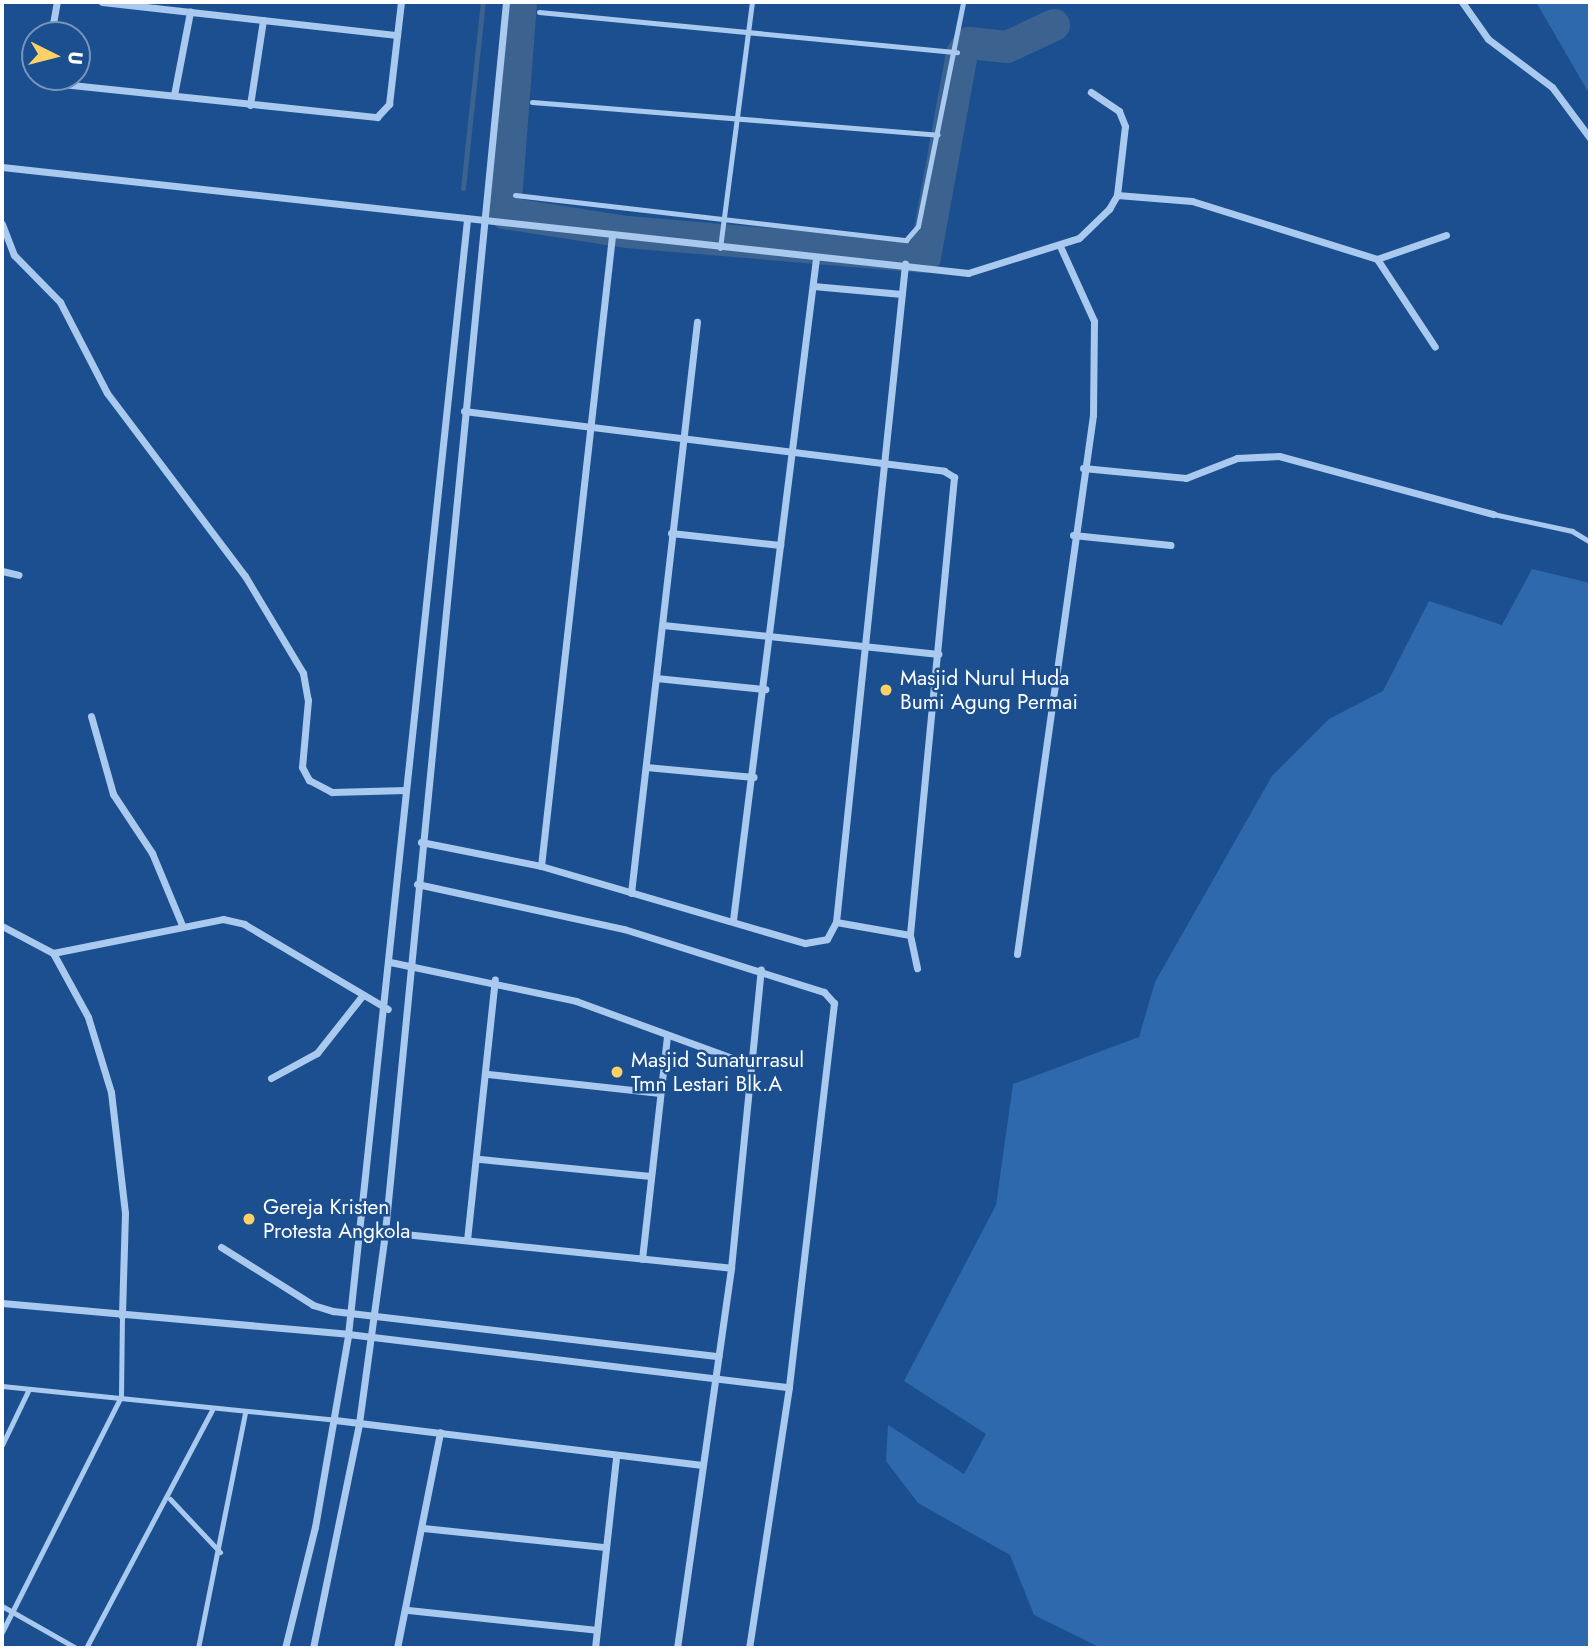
<!DOCTYPE html>
<html>
<head>
<meta charset="utf-8">
<style>
	body { margin:0 }
	#map { position:relative; width:1592px; height:1650px; overflow:hidden; background:#1b4f8f; font-family:Jost,sans-serif }
	div>[style] { position:absolute }
	.green>* { inset:0; background:#2e69ad }
	.stream>* { height:5px; margin:-2.5px; padding:0 2.5px; transform-origin:2.5px; border-radius:2.5px; background:#3c6290 }
	.river>* { height:32px; margin:-16px; padding:0 16px; transform-origin:16px; border-radius:16px; background:#3c6290 }
	.lane>* { height:5px; margin:-2.5px; padding:0 2.5px; transform-origin:2.5px; border-radius:2.5px; background:#a9c9ee }
	.street>* { height:7px; margin:-3.5px; padding:0 3.5px; transform-origin:3.5px; border-radius:3.5px; background:#a9c9ee }
	.dots>* { width:19px; height:19px; translate:-50% -50%; box-sizing:border-box; border:4px solid #1b4f8f; border-radius:50% }
	span { translate:-50% -50%; white-space:nowrap; text-align:center; line-height:1.15; -webkit-text-stroke:5px #1b4f8f; paint-order:stroke }
	.poi-label { font-size:21px; color:#fff }
	.left { translate:0 -50%; text-align:left }
	.frame { position:absolute; inset:0; border:4px solid #fff; pointer-events:none }
	.north { position:absolute; left:21px; top:21px; width:70px; height:70px; box-sizing:border-box; background:#1b4f8f; border:2px solid #7695bc; border-radius:50%; rotate:96deg; font-size:19px; font-weight:700; line-height:28px; text-align:center; color:#fff }
	.north::after { content:''; display:block; margin:auto; width:24px; height:32px; background:#ffd166; clip-path:polygon(50% 0,100% 100%,50% 72%,0 100%) }
</style>
</head>
<body>
<div id="map">
	<div class="green">
		<i style="clip-path:polygon(1536px 2px,1590px 2px,1590px 95px)"></i>
		<i style="clip-path:polygon(1532px 569px,1590px 583px,1590px 1648px,1101px 1648px,1034px 1615px,1010px 1555px,918px 1503px,886px 1461px,888px 1425px,964px 1474px,986px 1434px,904px 1381px,996px 1205px,1013px 1084px,1139px 1037px,1155px 982px,1272px 776px,1329px 719px,1383px 691px,1429px 601px,1502px 625px)"></i>
	</div>
	<div class="stream">
		<i style="left:463px;top:188px;width:187px;rotate:-83.9deg"></i>
	</div>
	<div class="river">
		<i style="left:521px;top:2px;width:212px;rotate:94.3deg"></i>
		<i style="left:505px;top:213px;width:123px;rotate:8.9deg"></i>
		<i style="left:627px;top:232px;width:299px;rotate:4.8deg"></i>
		<i style="left:925px;top:257px;width:206px;rotate:-79.7deg"></i>
		<i style="left:962px;top:54px;width:13px;rotate:-58deg"></i>
		<i style="left:969px;top:43px;width:38px;rotate:6deg"></i>
		<i style="left:1007px;top:47px;width:52px;rotate:-25.1deg"></i>
	</div>
	<div class="lane">
		<i style="left:539px;top:12px;width:420px;rotate:5.5deg"></i>
		<i style="left:532px;top:102px;width:407px;rotate:4.6deg"></i>
		<i style="left:515px;top:195px;width:394px;rotate:6.6deg"></i>
		<i style="left:906px;top:240px;width:18px;rotate:-49deg"></i>
		<i style="left:918px;top:226px;width:228px;rotate:-78.6deg"></i>
		<i style="left:720px;top:248px;width:248px;rotate:-82.6deg"></i>
		<i style="left:1493px;top:514px;width:81px;rotate:12.1deg"></i>
		<i style="left:1572px;top:531px;width:21px;rotate:31deg"></i>
		<i style="left:2px;top:1386px;width:335px;rotate:5.8deg"></i>
		<i style="left:2px;top:1445px;width:62px;rotate:-64.3deg"></i>
		<i style="left:170px;top:1499px;width:73px;rotate:46.7deg"></i>
		<i style="left:2px;top:1606px;width:85px;rotate:29.6deg"></i>
		<i style="left:2px;top:1632px;width:264px;rotate:-63.2deg"></i>
		<i style="left:121px;top:1396px;width:80px;rotate:-89.3deg"></i>
		<i style="left:86px;top:1648px;width:269px;rotate:-62.1deg"></i>
		<i style="left:198px;top:1648px;width:241px;rotate:-78.7deg"></i>
	</div>
	<div class="street">
		<i style="left:102px;top:2px;width:297px;rotate:6.4deg"></i>
		<i style="left:1462px;top:2px;width:45px;rotate:54.9deg"></i>
		<i style="left:1488px;top:39px;width:80px;rotate:36.9deg"></i>
		<i style="left:1552px;top:87px;width:64px;rotate:53.3deg"></i>
		<i style="left:51px;top:35px;width:34px;rotate:-80deg"></i>
		<i style="left:49px;top:77px;width:15px;rotate:28deg"></i>
		<i style="left:62px;top:84px;width:317px;rotate:6deg"></i>
		<i style="left:377px;top:117px;width:18px;rotate:-47deg"></i>
		<i style="left:389px;top:104px;width:103px;rotate:-83.3deg"></i>
		<i style="left:174px;top:95px;width:85px;rotate:-79.1deg"></i>
		<i style="left:250px;top:105px;width:86px;rotate:-81.3deg"></i>
		<i style="left:2px;top:167px;width:972px;rotate:6.26deg"></i>
		<i style="left:968px;top:273px;width:116px;rotate:-17.5deg"></i>
		<i style="left:1079px;top:238px;width:42px;rotate:-44deg"></i>
		<i style="left:1109px;top:209px;width:16px;rotate:-60deg"></i>
		<i style="left:1117px;top:195px;width:69px;rotate:-83.4deg"></i>
		<i style="left:1125px;top:126px;width:16px;rotate:-112deg"></i>
		<i style="left:1119px;top:111px;width:34px;rotate:-146deg"></i>
		<i style="left:1117px;top:195px;width:75px;rotate:4.6deg"></i>
		<i style="left:1192px;top:201px;width:194px;rotate:17.4deg"></i>
		<i style="left:1377px;top:259px;width:73px;rotate:-19.2deg"></i>
		<i style="left:2px;top:224px;width:33px;rotate:69deg"></i>
		<i style="left:14px;top:255px;width:66px;rotate:45.6deg"></i>
		<i style="left:60px;top:302px;width:102px;rotate:62.7deg"></i>
		<i style="left:107px;top:393px;width:229px;rotate:53deg"></i>
		<i style="left:245px;top:576px;width:113px;rotate:59.1deg"></i>
		<i style="left:303px;top:673px;width:27px;rotate:80deg"></i>
		<i style="left:308px;top:700px;width:67px;rotate:95.1deg"></i>
		<i style="left:302px;top:767px;width:15px;rotate:62deg"></i>
		<i style="left:309px;top:780px;width:26px;rotate:28deg"></i>
		<i style="left:332px;top:792px;width:74px;rotate:-1.5deg"></i>
		<i style="left:1377px;top:259px;width:105px;rotate:56.6deg"></i>
		<i style="left:813px;top:286px;width:89px;rotate:5.1deg"></i>
		<i style="left:464px;top:411px;width:484px;rotate:7.1deg"></i>
		<i style="left:944px;top:471px;width:12px;rotate:31deg"></i>
		<i style="left:954px;top:477px;width:460px;rotate:95.5deg"></i>
		<i style="left:910px;top:935px;width:34px;rotate:78deg"></i>
		<i style="left:1083px;top:468px;width:103px;rotate:5.5deg"></i>
		<i style="left:1186px;top:478px;width:55px;rotate:-21.4deg"></i>
		<i style="left:1237px;top:458px;width:42px;rotate:-2.7deg"></i>
		<i style="left:1279px;top:456px;width:222px;rotate:15.2deg"></i>
		<i style="left:671px;top:533px;width:110px;rotate:6.3deg"></i>
		<i style="left:1073px;top:535px;width:98px;rotate:5.9deg"></i>
		<i style="left:2px;top:571px;width:17px;rotate:13deg"></i>
		<i style="left:663px;top:625px;width:277px;rotate:6deg"></i>
		<i style="left:656px;top:678px;width:110px;rotate:5.8deg"></i>
		<i style="left:91px;top:716px;width:81px;rotate:74.2deg"></i>
		<i style="left:113px;top:794px;width:71px;rotate:56.5deg"></i>
		<i style="left:152px;top:853px;width:78px;rotate:67.4deg"></i>
		<i style="left:646px;top:767px;width:108px;rotate:5.3deg"></i>
		<i style="left:421px;top:842px;width:122px;rotate:11.3deg"></i>
		<i style="left:541px;top:866px;width:275px;rotate:16.3deg"></i>
		<i style="left:805px;top:943px;width:22px;rotate:-10deg"></i>
		<i style="left:827px;top:939px;width:19px;rotate:-62deg"></i>
		<i style="left:836px;top:922px;width:662px;rotate:-84.01deg"></i>
		<i style="left:541px;top:866px;width:634px;rotate:-83.57deg"></i>
		<i style="left:417px;top:884px;width:212px;rotate:12.3deg"></i>
		<i style="left:624px;top:929px;width:210px;rotate:17.5deg"></i>
		<i style="left:824px;top:992px;width:15px;rotate:48deg"></i>
		<i style="left:834px;top:1003px;width:387px;rotate:96.7deg"></i>
		<i style="left:789px;top:1387px;width:264px;rotate:98.7deg"></i>
		<i style="left:631px;top:893px;width:575px;rotate:-83.41deg"></i>
		<i style="left:733px;top:920px;width:667px;rotate:-82.85deg"></i>
		<i style="left:836px;top:922px;width:75px;rotate:10deg"></i>
		<i style="left:2px;top:926px;width:58px;rotate:27.9deg"></i>
		<i style="left:53px;top:953px;width:73px;rotate:61.3deg"></i>
		<i style="left:88px;top:1017px;width:78px;rotate:73deg"></i>
		<i style="left:111px;top:1092px;width:122px;rotate:83.4deg"></i>
		<i style="left:125px;top:1213px;width:103px;rotate:91.7deg"></i>
		<i style="left:53px;top:953px;width:173px;rotate:-11.3deg"></i>
		<i style="left:223px;top:919px;width:22px;rotate:13deg"></i>
		<i style="left:244px;top:924px;width:167px;rotate:30.6deg"></i>
		<i style="left:1017px;top:954px;width:544px;rotate:-81.97deg"></i>
		<i style="left:1093px;top:415px;width:94px;rotate:-89.4deg"></i>
		<i style="left:1094px;top:321px;width:82px;rotate:-114.4deg"></i>
		<i style="left:390px;top:962px;width:190px;rotate:11.8deg"></i>
		<i style="left:576px;top:1001px;width:183px;rotate:20.1deg"></i>
		<i style="left:488px;top:1074px;width:173px;rotate:6.3deg"></i>
		<i style="left:271px;top:1078px;width:52px;rotate:-28.5deg"></i>
		<i style="left:317px;top:1053px;width:73px;rotate:-51.7deg"></i>
		<i style="left:480px;top:1159px;width:171px;rotate:5.7deg"></i>
		<i style="left:385px;top:1232px;width:348px;rotate:5.9deg"></i>
		<i style="left:467px;top:1240px;width:262px;rotate:-83.9deg"></i>
		<i style="left:221px;top:1247px;width:109px;rotate:32.2deg"></i>
		<i style="left:313px;top:1305px;width:21px;rotate:17deg"></i>
		<i style="left:333px;top:1311px;width:388px;rotate:6.7deg"></i>
		<i style="left:642px;top:1259px;width:223px;rotate:-83.6deg"></i>
		<i style="left:2px;top:1303px;width:347px;rotate:5.1deg"></i>
		<i style="left:348px;top:1334px;width:444px;rotate:6.9deg"></i>
		<i style="left:335px;top:1420px;width:370px;rotate:7deg"></i>
		<i style="left:423px;top:1528px;width:183px;rotate:6deg"></i>
		<i style="left:408px;top:1610px;width:190px;rotate:6deg"></i>
		<i style="left:285px;top:1648px;width:125px;rotate:-76.1deg"></i>
		<i style="left:315px;top:1527px;width:195px;rotate:-80.2deg"></i>
		<i style="left:348px;top:1335px;width:1121px;rotate:-83.91deg"></i>
		<i style="left:313px;top:1648px;width:230px;rotate:-78.4deg"></i>
		<i style="left:359px;top:1423px;width:193px;rotate:-82.2deg"></i>
		<i style="left:385px;top:1232px;width:1236px;rotate:-84.38deg"></i>
		<i style="left:397px;top:1648px;width:220px;rotate:-78.7deg"></i>
		<i style="left:595px;top:1648px;width:192px;rotate:-83.7deg"></i>
		<i style="left:677px;top:1648px;width:384px;rotate:-81.9deg"></i>
		<i style="left:731px;top:1268px;width:300px;rotate:-84.3deg"></i>
	</div>
	<div class="dots">
		<i style="left:886px;top:690px;background:#ffd166"></i>
		<i style="left:617px;top:1072px;background:#ffd166"></i>
		<i style="left:249px;top:1219px;background:#ffd166"></i>
	</div>
	<div class="poi-label">
		<span class="left" style="left:900px;top:690px">Masjid Nurul Huda<br>Bumi Agung Permai</span>
		<span class="left" style="left:631px;top:1072px">Masjid Sunaturrasul<br>Tmn Lestari Blk.A</span>
		<span class="left" style="left:263px;top:1219px">Gereja Kristen<br>Protesta Angkola</span>
	</div>
	<div class="frame"></div>
	<div class="north">U</div>
</div>
</body>
</html>
